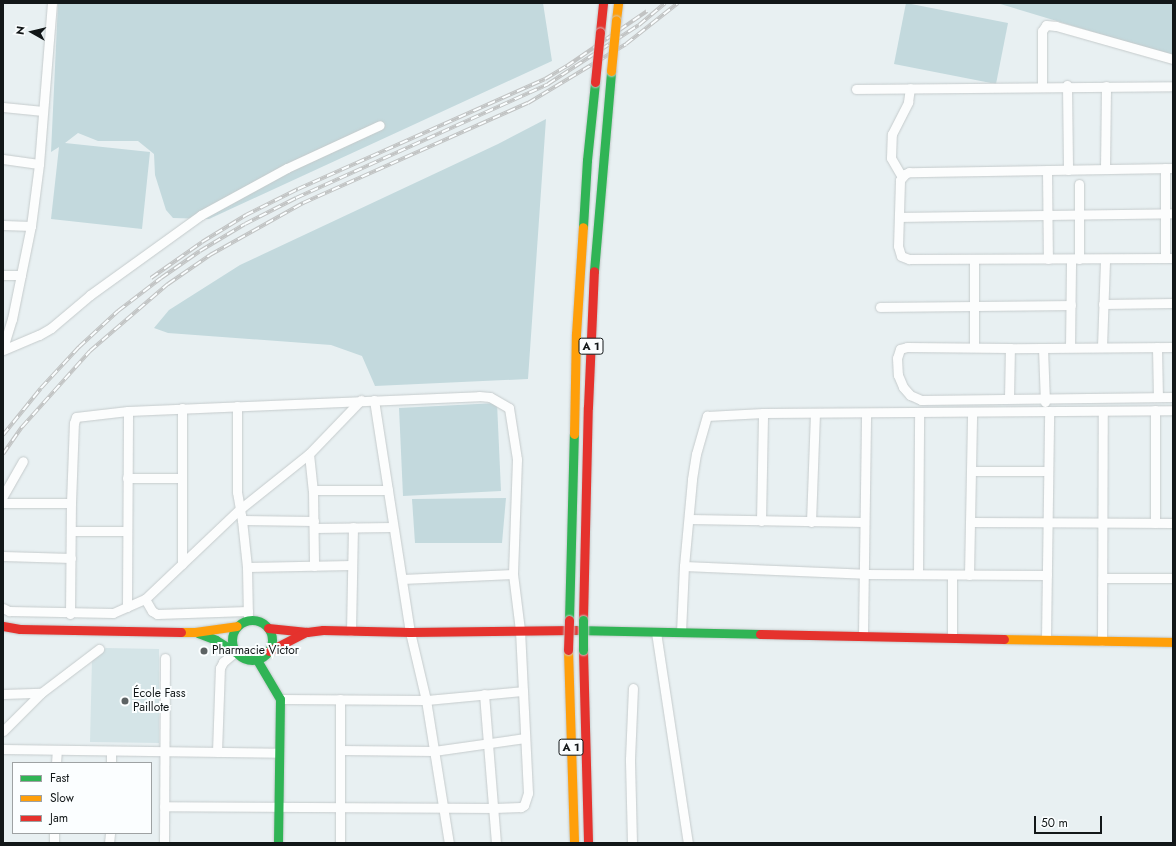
<!DOCTYPE html>
<html>
<head>
<meta charset="utf-8">
<style>
	body { margin:0 }
	#map { position:relative; width:1176px; height:846px; overflow:hidden; background:#e8f0f2; font-family:Jost,sans-serif }
	div>[style] { position:absolute }
	.built>* { inset:0; background:#d4e4e7 }
	.green>* { inset:0; background:#c3d9dd }
	.roads { filter:drop-shadow(0 0 1px #c5cbcc) drop-shadow(0 0 1px #c5cbcc) }
	.street>* { height:9px; margin:-4.5px; padding:0 4.5px; transform-origin:4.5px; border-radius:4.5px; background:#fcfdfd }
	.fast>* { height:9px; margin:-4.5px; padding:0 4.5px; transform-origin:4.5px; border-radius:4.5px; background:#30b455 }
	.fast>.ring { margin:-4.5px; padding:0; box-sizing:content-box; background:none; border:9px solid #30b455; border-radius:50% }
	.slow>* { height:9px; margin:-4.5px; padding:0 4.5px; transform-origin:4.5px; border-radius:4.5px; background:#ff9f0a }
	.jam>* { height:9px; margin:-4.5px; padding:0 4.5px; transform-origin:4.5px; border-radius:4.5px; background:#e5322d }
	.rail>* { height:4px; margin-top:-2px; transform-origin:0; background:repeating-linear-gradient(90deg,#fbfeff 0 8px,#c1c3c3 0 16px); box-sizing:border-box; border-block:1px solid #c1c3c3 }
	.bridges { filter:drop-shadow(0 0 1px #c8cbcc) drop-shadow(0 0 1px #c8cbcc) }
	.fast-bridge>* { height:9px; margin:-4.5px; padding:0 4.5px; transform-origin:4.5px; border-radius:4.5px; background:#30b455 }
	.slow-bridge>* { height:9px; margin:-4.5px; padding:0 4.5px; transform-origin:4.5px; border-radius:4.5px; background:#ff9f0a }
	.jam-bridge>* { height:9px; margin:-4.5px; padding:0 4.5px; transform-origin:4.5px; border-radius:4.5px; background:#e5322d }
	.dots>* { width:11px; height:11px; translate:-50% -50%; box-sizing:border-box; border:2px solid #fbfeff; border-radius:50% }
	span { translate:-50% -50%; white-space:nowrap; text-align:center; line-height:1.15; -webkit-text-stroke:4px #fbfeff; paint-order:stroke }
	.shield-label span { padding:1px 3px; background:#fbfeff; border:1px solid; border-radius:3px; -webkit-text-stroke-width:0 }
	.shield-label { font-size:11px; color:#121718; font-weight:700 }
	.poi-label { font-size:12px; color:#121718 }
	.left { translate:0 -50%; text-align:left }
	.frame { position:absolute; inset:0; border:4px solid #121718; pointer-events:none }
	.legend { position:absolute; left:12px; top:762px; width:140px; height:72px; box-sizing:border-box; background:#fbfeff; border:1px solid #9ea2a3; margin:0; padding:5px 7px; list-style:none; font-size:12px; color:#121718 }
	.legend li { display:flex; align-items:center; gap:8px; height:20px }
	.legend b { width:20px; border:1px solid #9ea2a3 }
	.north { position:absolute; left:12px; top:12px; width:40px; height:40px; -webkit-text-stroke:3px #fbfeff; paint-order:stroke; rotate:278deg; font-size:11px; font-weight:700; line-height:16px; text-align:center; color:#121718 }
	.north::after { content:''; display:block; margin:auto; width:14px; height:18px; background:#121718; clip-path:polygon(50% 0,100% 100%,50% 72%,0 100%) }
	.scale { position:absolute; left:1034px; top:816px; width:68px; height:18px; box-sizing:border-box; border:2px solid #121718; border-top:0; padding-left:5px; font-size:12px; line-height:14px; white-space:nowrap; color:#121718; -webkit-text-stroke:3px #fbfeff; paint-order:stroke }
</style>
</head>
<body>
<div id="map">
	<div class="built">
		<i style="clip-path:polygon(106px 648px,159px 649px,159px 743px,90px 742px,92px 659px)"></i>
	</div>
	<div class="green">
		<i style="clip-path:polygon(58px 3px,543px 3px,552px 61px,209px 219px,173px 218px,166px 210px,155px 175px,154px 154px,138px 141px,98px 141px,78px 133px,65px 143px,150px 152px,142px 229px,51px 219px,59px 147px,51px 152px)"></i>
		<i style="clip-path:polygon(906px 3px,1008px 23px,996px 84px,894px 64px)"></i>
		<i style="clip-path:polygon(997px 3px,1173px 3px,1173px 56px)"></i>
		<i style="clip-path:polygon(546px 119px,528px 379px,375px 386px,362px 356px,331px 345px,168px 333px,154px 328px,169px 310px,240px 265px,498px 144px)"></i>
		<i style="clip-path:polygon(497px 403px,501px 491px,403px 496px,399px 408px)"></i>
		<i style="clip-path:polygon(506px 498px,502px 543px,415px 543px,412px 499px)"></i>
	</div>
	<div class="roads">
		<div class="street">
			<i style="left:1067px;top:85px;width:85px;rotate:89.3deg"></i>
			<i style="left:1042px;top:86px;width:55px;rotate:-90deg"></i>
			<i style="left:1042px;top:31px;width:7px;rotate:-56deg"></i>
			<i style="left:1046px;top:25px;width:10px;rotate:6deg"></i>
			<i style="left:1056px;top:26px;width:122px;rotate:15.8deg"></i>
			<i style="left:856px;top:89px;width:317px;rotate:-0.5deg"></i>
			<i style="left:3px;top:107px;width:40px;rotate:5.7deg"></i>
			<i style="left:3px;top:159px;width:36px;rotate:8deg"></i>
			<i style="left:1165px;top:168px;width:90px;rotate:90deg"></i>
			<i style="left:1173px;top:168px;width:264px;rotate:179.1deg"></i>
			<i style="left:909px;top:172px;width:4px;rotate:153deg"></i>
			<i style="left:905px;top:174px;width:8px;rotate:130deg"></i>
			<i style="left:900px;top:180px;width:66px;rotate:91.7deg"></i>
			<i style="left:898px;top:246px;width:10px;rotate:73deg"></i>
			<i style="left:901px;top:256px;width:9px;rotate:21deg"></i>
			<i style="left:909px;top:259px;width:264px;rotate:-0.2deg"></i>
			<i style="left:1105px;top:169px;width:83px;rotate:-89.3deg"></i>
			<i style="left:1047px;top:170px;width:89px;rotate:89.4deg"></i>
			<i style="left:902px;top:177px;width:22px;rotate:-120deg"></i>
			<i style="left:891px;top:158px;width:24px;rotate:-88deg"></i>
			<i style="left:892px;top:134px;width:36px;rotate:-63deg"></i>
			<i style="left:908px;top:102px;width:14px;rotate:-82deg"></i>
			<i style="left:900px;top:217px;width:273px;rotate:-0.8deg"></i>
			<i style="left:3px;top:225px;width:28px;rotate:2deg"></i>
			<i style="left:1079px;top:259px;width:75px;rotate:-90deg"></i>
			<i style="left:3px;top:275px;width:18px"></i>
			<i style="left:1103px;top:304px;width:70px;rotate:-0.8deg"></i>
			<i style="left:880px;top:307px;width:191px;rotate:-0.6deg"></i>
			<i style="left:974px;top:347px;width:88px;rotate:-90deg"></i>
			<i style="left:1070px;top:347px;width:88px;rotate:-89.3deg"></i>
			<i style="left:1102px;top:347px;width:88px;rotate:-88deg"></i>
			<i style="left:1157px;top:347px;width:50px;rotate:88.9deg"></i>
			<i style="left:1173px;top:347px;width:163px;rotate:179.6deg"></i>
			<i style="left:1010px;top:348px;width:103px;rotate:-179.4deg"></i>
			<i style="left:907px;top:347px;width:7px;rotate:164deg"></i>
			<i style="left:900px;top:349px;width:9px;rotate:108deg"></i>
			<i style="left:897px;top:358px;width:17px;rotate:87deg"></i>
			<i style="left:898px;top:375px;width:13px;rotate:67deg"></i>
			<i style="left:903px;top:387px;width:11px;rotate:49deg"></i>
			<i style="left:910px;top:395px;width:12px;rotate:24deg"></i>
			<i style="left:921px;top:400px;width:252px;rotate:-0.7deg"></i>
			<i style="left:3px;top:348px;width:30px;rotate:-73deg"></i>
			<i style="left:12px;top:319px;width:95px;rotate:-78.5deg"></i>
			<i style="left:31px;top:226px;width:63px;rotate:-82.6deg"></i>
			<i style="left:39px;top:164px;width:162px;rotate:-85.4deg"></i>
			<i style="left:1043px;top:348px;width:54px;rotate:87.9deg"></i>
			<i style="left:3px;top:350px;width:39px;rotate:-23deg"></i>
			<i style="left:39px;top:335px;width:14px;rotate:-30deg"></i>
			<i style="left:51px;top:328px;width:51px;rotate:-40.2deg"></i>
			<i style="left:90px;top:295px;width:137px;rotate:-35.8deg"></i>
			<i style="left:201px;top:215px;width:98px;rotate:-28.7deg"></i>
			<i style="left:287px;top:168px;width:102px;rotate:-24.8deg"></i>
			<i style="left:1009px;top:398px;width:50px;rotate:-88.9deg"></i>
			<i style="left:374px;top:400px;width:235px;rotate:81.2deg"></i>
			<i style="left:410px;top:632px;width:70px;rotate:76.8deg"></i>
			<i style="left:426px;top:700px;width:145px;rotate:80.9deg"></i>
			<i style="left:237px;top:406px;width:86px;rotate:90deg"></i>
			<i style="left:237px;top:492px;width:28px;rotate:80deg"></i>
			<i style="left:242px;top:520px;width:47px;rotate:83.9deg"></i>
			<i style="left:247px;top:567px;width:53px;rotate:88.9deg"></i>
			<i style="left:182px;top:408px;width:156px;rotate:90deg"></i>
			<i style="left:309px;top:454px;width:36px;rotate:84deg"></i>
			<i style="left:313px;top:490px;width:76px;rotate:89.2deg"></i>
			<i style="left:971px;top:471px;width:77px"></i>
			<i style="left:127px;top:478px;width:55px"></i>
			<i style="left:313px;top:490px;width:75px"></i>
			<i style="left:3px;top:496px;width:40px;rotate:-60.3deg"></i>
			<i style="left:3px;top:503px;width:68px"></i>
			<i style="left:689px;top:519px;width:175px;rotate:1deg"></i>
			<i style="left:242px;top:520px;width:72px;rotate:0.8deg"></i>
			<i style="left:761px;top:521px;width:108px;rotate:-88.9deg"></i>
			<i style="left:811px;top:522px;width:109px;rotate:-87.9deg"></i>
			<i style="left:970px;top:522px;width:203px;rotate:0.3deg"></i>
			<i style="left:1155px;top:523px;width:113px;rotate:-90deg"></i>
			<i style="left:314px;top:528px;width:79px;rotate:-0.7deg"></i>
			<i style="left:71px;top:531px;width:56px"></i>
			<i style="left:3px;top:556px;width:68px;rotate:1.7deg"></i>
			<i style="left:684px;top:566px;width:180px;rotate:2.5deg"></i>
			<i style="left:864px;top:574px;width:183px;rotate:0.3deg"></i>
			<i style="left:247px;top:567px;width:105px;rotate:-1.1deg"></i>
			<i style="left:918px;top:574px;width:162px;rotate:-89.6deg"></i>
			<i style="left:969px;top:575px;width:163px;rotate:-88.9deg"></i>
			<i style="left:1103px;top:578px;width:70px"></i>
			<i style="left:402px;top:579px;width:111px;rotate:-2.6deg"></i>
			<i style="left:145px;top:599px;width:14px;rotate:60deg"></i>
			<i style="left:152px;top:611px;width:6px;rotate:31deg"></i>
			<i style="left:157px;top:614px;width:91px;rotate:-1.9deg"></i>
			<i style="left:127px;top:607px;width:196px;rotate:-89.7deg"></i>
			<i style="left:3px;top:608px;width:7px;rotate:27deg"></i>
			<i style="left:9px;top:611px;width:104px;rotate:1.1deg"></i>
			<i style="left:113px;top:613px;width:35px;rotate:-24deg"></i>
			<i style="left:145px;top:599px;width:131px;rotate:-43.5deg"></i>
			<i style="left:240px;top:509px;width:88px;rotate:-38.6deg"></i>
			<i style="left:309px;top:454px;width:75px;rotate:-46.1deg"></i>
			<i style="left:70px;top:614px;width:111px;rotate:-89.5deg"></i>
			<i style="left:71px;top:503px;width:80px;rotate:-87.9deg"></i>
			<i style="left:74px;top:423px;width:6px;rotate:-72deg"></i>
			<i style="left:76px;top:417px;width:52px;rotate:-6.6deg"></i>
			<i style="left:128px;top:411px;width:351px;rotate:-2.4deg"></i>
			<i style="left:479px;top:396px;width:11px;rotate:5deg"></i>
			<i style="left:490px;top:397px;width:22px;rotate:30deg"></i>
			<i style="left:509px;top:408px;width:52px;rotate:81.1deg"></i>
			<i style="left:517px;top:459px;width:115px;rotate:92deg"></i>
			<i style="left:513px;top:574px;width:56px;rotate:82.9deg"></i>
			<i style="left:520px;top:630px;width:61px;rotate:87.2deg"></i>
			<i style="left:523px;top:691px;width:102px;rotate:87.2deg"></i>
			<i style="left:528px;top:793px;width:13px;rotate:108deg"></i>
			<i style="left:524px;top:805px;width:4px;rotate:146deg"></i>
			<i style="left:521px;top:807px;width:27px;rotate:178deg"></i>
			<i style="left:494px;top:808px;width:330px;rotate:-179.7deg"></i>
			<i style="left:351px;top:631px;width:104px;rotate:-88.9deg"></i>
			<i style="left:656px;top:632px;width:213px;rotate:81.4deg"></i>
			<i style="left:681px;top:632px;width:66px;rotate:-87.4deg"></i>
			<i style="left:684px;top:566px;width:87px;rotate:-84.7deg"></i>
			<i style="left:692px;top:479px;width:25px;rotate:-81deg"></i>
			<i style="left:696px;top:454px;width:40px;rotate:-74deg"></i>
			<i style="left:707px;top:416px;width:56px;rotate:-3.1deg"></i>
			<i style="left:763px;top:413px;width:410px;rotate:-0.4deg"></i>
			<i style="left:863px;top:635px;width:222px;rotate:-89.2deg"></i>
			<i style="left:952px;top:637px;width:62px;rotate:-90deg"></i>
			<i style="left:1046px;top:639px;width:228px;rotate:-89.2deg"></i>
			<i style="left:1102px;top:641px;width:230px;rotate:-89.8deg"></i>
			<i style="left:3px;top:694px;width:38px;rotate:-2deg"></i>
			<i style="left:484px;top:694px;width:149px;rotate:85.4deg"></i>
			<i style="left:280px;top:699px;width:146px;rotate:0.4deg"></i>
			<i style="left:426px;top:700px;width:97px;rotate:-5.3deg"></i>
			<i style="left:3px;top:731px;width:54px;rotate:-45deg"></i>
			<i style="left:41px;top:693px;width:73px;rotate:-37.2deg"></i>
			<i style="left:3px;top:749px;width:276px;rotate:0.8deg"></i>
			<i style="left:340px;top:750px;width:94px;rotate:0.6deg"></i>
			<i style="left:434px;top:751px;width:92px;rotate:-8.1deg"></i>
			<i style="left:217px;top:752px;width:84px;rotate:-88deg"></i>
			<i style="left:220px;top:668px;width:7px;rotate:-63deg"></i>
			<i style="left:223px;top:662px;width:16px;rotate:-40deg"></i>
			<i style="left:56px;top:763px;width:13px;rotate:-86deg"></i>
			<i style="left:111px;top:763px;width:12px;rotate:-90deg"></i>
			<i style="left:54px;top:843px;width:10px;rotate:-90deg"></i>
			<i style="left:109px;top:843px;width:10px;rotate:-84deg"></i>
			<i style="left:164px;top:843px;width:185px;rotate:-89.7deg"></i>
			<i style="left:340px;top:843px;width:144px;rotate:-90deg"></i>
			<i style="left:632px;top:843px;width:84px;rotate:-91.4deg"></i>
			<i style="left:630px;top:759px;width:71px;rotate:-87.6deg"></i>
		</div>
		<div class="fast">
			<i style="left:583px;top:227px;width:67px;rotate:-86.6deg"></i>
			<i style="left:587px;top:160px;width:78px;rotate:-84.1deg"></i>
			<i style="left:594px;top:271px;width:201px;rotate:-85.1deg"></i>
			<i class="ring" style="left:232px;top:620px;width:31px;height:31px"></i>
			<i style="left:569px;top:620px;width:186px;rotate:-88.5deg"></i>
			<i style="left:575px;top:630px;width:185px;rotate:1.2deg"></i>
			<i style="left:198px;top:633px;width:19px;rotate:21deg"></i>
			<i style="left:216px;top:640px;width:22px;rotate:32deg"></i>
			<i style="left:257px;top:660px;width:45px;rotate:59.5deg"></i>
			<i style="left:280px;top:699px;width:144px;rotate:90.8deg"></i>
		</div>
		<div class="slow">
			<i style="left:616px;top:20px;width:17px;rotate:-83deg"></i>
			<i style="left:574px;top:434px;width:100px;rotate:-88.9deg"></i>
			<i style="left:576px;top:334px;width:107px;rotate:-86.3deg"></i>
			<i style="left:181px;top:632px;width:14px"></i>
			<i style="left:195px;top:632px;width:42px;rotate:-8.1deg"></i>
			<i style="left:1004px;top:639px;width:169px;rotate:1deg"></i>
			<i style="left:568px;top:650px;width:193px;rotate:88.2deg"></i>
		</div>
		<div class="jam">
			<i style="left:600px;top:32px;width:29px;rotate:-84deg"></i>
			<i style="left:583px;top:620px;width:213px;rotate:-88.7deg"></i>
			<i style="left:588px;top:407px;width:136px;rotate:-87.5deg"></i>
			<i style="left:3px;top:626px;width:17px;rotate:10deg"></i>
			<i style="left:20px;top:629px;width:161px;rotate:1.1deg"></i>
			<i style="left:268px;top:628px;width:39px;rotate:6deg"></i>
			<i style="left:307px;top:632px;width:16px;rotate:-7deg"></i>
			<i style="left:323px;top:630px;width:87px;rotate:1.3deg"></i>
			<i style="left:410px;top:632px;width:165px;rotate:-0.7deg"></i>
			<i style="left:760px;top:634px;width:244px;rotate:1.2deg"></i>
			<i style="left:583px;top:650px;width:193px;rotate:88.5deg"></i>
			<i style="left:269px;top:651px;width:42px;rotate:-27.2deg"></i>
		</div>
	</div>
	<div class="rail">
		<i style="left:151px;top:278px;width:62px;rotate:-35.2deg"></i>
		<i style="left:202px;top:242px;width:52px;rotate:-31.5deg"></i>
		<i style="left:246px;top:215px;width:58px;rotate:-26.6deg"></i>
		<i style="left:298px;top:189px;width:270px;rotate:-24deg"></i>
		<i style="left:545px;top:79px;width:26px;rotate:-31deg"></i>
		<i style="left:567px;top:66px;width:97px;rotate:-34.5deg"></i>
		<i style="left:3px;top:435px;width:60px;rotate:-51deg"></i>
		<i style="left:41px;top:388px;width:56px;rotate:-47.2deg"></i>
		<i style="left:79px;top:347px;width:53px;rotate:-42.7deg"></i>
		<i style="left:118px;top:311px;width:54px;rotate:-37.5deg"></i>
		<i style="left:161px;top:278px;width:47px;rotate:-34.7deg"></i>
		<i style="left:200px;top:251px;width:52px;rotate:-31deg"></i>
		<i style="left:245px;top:224px;width:57px;rotate:-27deg"></i>
		<i style="left:296px;top:198px;width:277px;rotate:-24.3deg"></i>
		<i style="left:548px;top:84px;width:108px;rotate:-33deg"></i>
		<i style="left:639px;top:25px;width:34px;rotate:-40deg"></i>
		<i style="left:3px;top:454px;width:33px;rotate:-55deg"></i>
		<i style="left:22px;top:427px;width:102px;rotate:-48.2deg"></i>
		<i style="left:90px;top:351px;width:103px;rotate:-40.7deg"></i>
		<i style="left:168px;top:284px;width:51px;rotate:-34.6deg"></i>
		<i style="left:210px;top:255px;width:107px;rotate:-29.2deg"></i>
		<i style="left:303px;top:203px;width:246px;rotate:-24deg"></i>
		<i style="left:528px;top:103px;width:114px;rotate:-31deg"></i>
		<i style="left:626px;top:44px;width:66px;rotate:-38.3deg"></i>
	</div>
	<div class="bridges">
		<div class="fast-bridge">
			<i style="left:583px;top:620px;width:30px;rotate:90deg"></i>
		</div>
		<div class="slow-bridge">
			<i style="left:611px;top:71px;width:51px;rotate:-84.4deg"></i>
		</div>
		<div class="jam-bridge">
			<i style="left:595px;top:82px;width:50px;rotate:-84.3deg"></i>
			<i style="left:568px;top:650px;width:30px;rotate:-88deg"></i>
		</div>
	</div>
	<div class="dots">
		<i style="left:204px;top:651px;background:#5d6364"></i>
		<i style="left:125px;top:701px;background:#5d6364"></i>
	</div>
	<div class="shield-label">
		<span style="left:591px;top:346px">A 1</span>
		<span style="left:571px;top:747px">A 1</span>
	</div>
	<div class="poi-label">
		<span class="left" style="left:212px;top:651px">Pharmacie Victor</span>
		<span class="left" style="left:133px;top:701px">École Fass<br>Paillote</span>
	</div>
	<div class="frame"></div>
	<ul class="legend">
	<li><b style="height:5px;background:#30b455"></b>Fast</li>
	<li><b style="height:5px;background:#ff9f0a"></b>Slow</li>
	<li><b style="height:5px;background:#e5322d"></b>Jam</li>
	</ul>
	<div class="north">N</div>
	<div class="scale">50 m</div>
</div>
</body>
</html>
